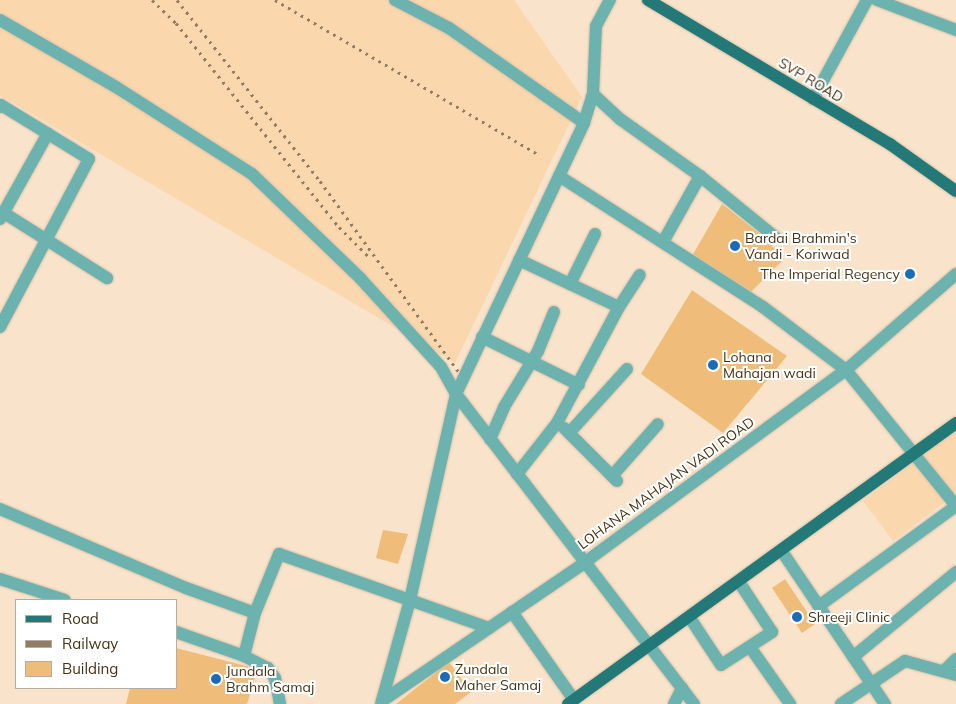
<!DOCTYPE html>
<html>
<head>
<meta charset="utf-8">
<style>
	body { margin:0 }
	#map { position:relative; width:956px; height:704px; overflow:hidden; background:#f9e4cb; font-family:Mulish,sans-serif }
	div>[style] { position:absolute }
	.built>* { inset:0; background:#fad7ad }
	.building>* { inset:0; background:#efbc7a }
	.roads { filter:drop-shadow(0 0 1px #d5c0a7) drop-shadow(0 0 1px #d5c0a7) }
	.minor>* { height:12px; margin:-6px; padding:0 6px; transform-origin:6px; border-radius:6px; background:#6cb2af }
	.major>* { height:12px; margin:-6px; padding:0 6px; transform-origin:6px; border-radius:6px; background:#227977 }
	.rail>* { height:3px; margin-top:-1.5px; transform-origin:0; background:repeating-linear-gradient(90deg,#927d62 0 2.5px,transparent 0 7.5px) }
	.dots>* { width:14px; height:14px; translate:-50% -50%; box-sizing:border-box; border:2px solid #fff; border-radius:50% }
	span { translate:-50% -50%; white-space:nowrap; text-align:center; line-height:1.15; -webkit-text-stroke:4px #fff; paint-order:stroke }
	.street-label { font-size:14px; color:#473216 }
	.poi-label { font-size:14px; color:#473216 }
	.left { translate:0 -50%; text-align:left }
	.right { translate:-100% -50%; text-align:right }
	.legend { position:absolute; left:15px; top:599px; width:162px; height:90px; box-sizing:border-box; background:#fff; border:1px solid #b5ada2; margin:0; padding:6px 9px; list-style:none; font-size:15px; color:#473216 }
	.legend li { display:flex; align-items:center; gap:10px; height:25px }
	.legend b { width:25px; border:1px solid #b5ada2 }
</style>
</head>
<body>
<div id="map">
	<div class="built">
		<i style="clip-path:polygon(0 0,514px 0,582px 97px,455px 363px,0 95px)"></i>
		<i style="clip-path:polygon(956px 431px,956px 494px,893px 541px,863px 501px)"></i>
	</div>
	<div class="building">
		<i style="clip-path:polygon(722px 204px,763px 236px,784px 259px,751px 292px,692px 256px)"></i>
		<i style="clip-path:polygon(692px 290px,787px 356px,723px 433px,641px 374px)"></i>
		<i style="clip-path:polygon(383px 530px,408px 534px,398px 564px,376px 558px)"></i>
		<i style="clip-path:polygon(785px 579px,815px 624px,802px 633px,772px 588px)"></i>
		<i style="clip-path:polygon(176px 648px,258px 669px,247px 704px,126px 704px,130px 688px,176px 688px)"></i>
		<i style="clip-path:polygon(449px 662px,471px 692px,455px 704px,396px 704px)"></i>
	</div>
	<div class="roads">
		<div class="minor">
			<i style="left:395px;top:0;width:61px;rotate:27.4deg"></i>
			<i style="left:449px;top:28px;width:165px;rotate:35.1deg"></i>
			<i style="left:877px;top:0;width:85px;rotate:20.8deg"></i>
			<i style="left:0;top:20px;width:134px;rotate:30deg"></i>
			<i style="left:116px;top:87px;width:161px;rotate:32.6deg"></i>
			<i style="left:252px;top:174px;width:150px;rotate:43.9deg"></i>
			<i style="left:360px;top:278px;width:120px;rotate:47.7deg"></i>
			<i style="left:441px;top:367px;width:31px;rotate:61deg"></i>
			<i style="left:456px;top:394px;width:391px;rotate:52.5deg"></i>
			<i style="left:593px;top:94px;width:37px;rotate:43deg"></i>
			<i style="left:620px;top:119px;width:98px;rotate:35.5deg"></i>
			<i style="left:700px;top:176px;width:97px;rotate:39.1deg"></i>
			<i style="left:813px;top:99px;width:113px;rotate:-61.4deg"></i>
			<i style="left:0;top:107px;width:2px;rotate:-63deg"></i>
			<i style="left:1px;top:105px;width:103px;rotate:31.5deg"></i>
			<i style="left:89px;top:159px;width:190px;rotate:117.9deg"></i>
			<i style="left:559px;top:176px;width:242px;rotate:32.7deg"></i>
			<i style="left:763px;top:307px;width:104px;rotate:37.2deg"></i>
			<i style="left:846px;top:370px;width:175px;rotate:51deg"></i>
			<i style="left:956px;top:506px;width:170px;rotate:143.9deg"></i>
			<i style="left:4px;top:213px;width:122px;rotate:32.3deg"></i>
			<i style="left:0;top:219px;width:98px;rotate:-60.8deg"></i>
			<i style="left:663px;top:242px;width:76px;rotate:-60.7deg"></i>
			<i style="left:519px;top:260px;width:110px;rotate:25.2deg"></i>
			<i style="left:570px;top:284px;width:56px;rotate:-63.4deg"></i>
			<i style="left:482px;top:337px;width:108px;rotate:26.3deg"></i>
			<i style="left:564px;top:428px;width:75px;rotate:45deg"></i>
			<i style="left:570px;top:432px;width:85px;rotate:-47.9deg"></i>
			<i style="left:490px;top:439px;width:35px;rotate:-66deg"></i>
			<i style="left:504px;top:407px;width:66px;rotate:-58.7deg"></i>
			<i style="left:538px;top:351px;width:42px;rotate:-67.7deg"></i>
			<i style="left:517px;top:474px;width:65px;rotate:-51.9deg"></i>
			<i style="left:557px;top:423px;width:132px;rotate:-61.9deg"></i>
			<i style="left:619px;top:307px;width:38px;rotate:-57deg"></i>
			<i style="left:612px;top:476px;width:69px;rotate:-48.5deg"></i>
			<i style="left:0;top:509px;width:202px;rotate:23deg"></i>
			<i style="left:186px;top:588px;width:73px;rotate:19.9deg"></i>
			<i style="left:255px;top:613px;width:64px;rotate:-67.9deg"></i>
			<i style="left:279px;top:554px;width:223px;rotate:19.4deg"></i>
			<i style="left:781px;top:550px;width:186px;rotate:56deg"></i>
			<i style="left:0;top:579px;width:68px;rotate:17.9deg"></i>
			<i style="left:512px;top:612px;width:108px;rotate:54.8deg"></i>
			<i style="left:690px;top:618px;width:56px;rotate:56.6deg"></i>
			<i style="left:721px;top:665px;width:61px;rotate:-32.9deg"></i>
			<i style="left:772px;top:632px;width:60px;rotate:-123.4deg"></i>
			<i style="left:176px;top:632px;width:72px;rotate:19.4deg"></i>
			<i style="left:244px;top:656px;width:27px;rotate:27deg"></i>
			<i style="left:268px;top:668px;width:12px;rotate:55deg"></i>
			<i style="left:275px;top:678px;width:26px;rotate:79deg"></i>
			<i style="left:750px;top:647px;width:70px;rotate:54.9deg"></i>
			<i style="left:244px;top:656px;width:44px;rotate:-75.7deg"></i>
			<i style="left:853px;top:657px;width:134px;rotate:-39.5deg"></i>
			<i style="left:944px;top:671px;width:17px;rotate:-45deg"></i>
			<i style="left:382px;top:701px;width:245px;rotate:-34.3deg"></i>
			<i style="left:584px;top:563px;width:325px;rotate:-36.4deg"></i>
			<i style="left:846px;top:370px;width:146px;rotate:-41.1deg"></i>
			<i style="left:381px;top:704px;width:108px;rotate:-74.4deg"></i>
			<i style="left:410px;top:600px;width:211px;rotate:-77.4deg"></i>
			<i style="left:456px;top:394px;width:300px;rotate:-64.7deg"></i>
			<i style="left:584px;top:123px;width:30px;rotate:-73deg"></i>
			<i style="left:593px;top:94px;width:68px;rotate:-87.5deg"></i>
			<i style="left:596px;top:26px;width:30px;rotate:-62deg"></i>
			<i style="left:674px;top:704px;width:18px;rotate:-63deg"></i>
			<i style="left:841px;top:704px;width:77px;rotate:-33.9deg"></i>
			<i style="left:905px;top:661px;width:53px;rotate:15.4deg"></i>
		</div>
		<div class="major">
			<i style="left:648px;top:0;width:282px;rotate:30.8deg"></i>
			<i style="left:890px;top:144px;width:81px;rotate:35.5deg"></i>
			<i style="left:568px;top:704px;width:479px;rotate:-35.9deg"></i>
		</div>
	</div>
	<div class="rail">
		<i style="left:152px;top:0;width:33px;rotate:44deg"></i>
		<i style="left:176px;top:23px;width:261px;rotate:51.4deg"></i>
		<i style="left:339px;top:227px;width:41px;rotate:45deg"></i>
		<i style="left:177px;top:0;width:231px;rotate:51.7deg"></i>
		<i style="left:320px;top:181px;width:238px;rotate:54deg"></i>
		<i style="left:275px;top:0;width:303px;rotate:30.4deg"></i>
	</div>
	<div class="dots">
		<i style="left:735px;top:246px;background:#1a6bb9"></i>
		<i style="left:910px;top:274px;background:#1a6bb9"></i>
		<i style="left:713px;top:365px;background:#1a6bb9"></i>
		<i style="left:797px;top:617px;background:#1a6bb9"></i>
		<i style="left:445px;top:677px;background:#1a6bb9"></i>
		<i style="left:216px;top:679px;background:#1a6bb9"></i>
	</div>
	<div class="street-label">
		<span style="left:811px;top:80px;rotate:31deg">SVP ROAD</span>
		<span style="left:666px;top:483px;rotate:-36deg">LOHANA MAHAJAN VADI ROAD</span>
	</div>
	<div class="poi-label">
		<span class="left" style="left:745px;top:246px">Bardai Brahmin's<br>Vandi - Koriwad</span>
		<span class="right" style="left:900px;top:274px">The Imperial Regency</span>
		<span class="left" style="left:723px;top:365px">Lohana<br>Mahajan wadi</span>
		<span class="left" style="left:808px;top:617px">Shreeji Clinic</span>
		<span class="left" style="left:455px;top:677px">Zundala<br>Maher Samaj</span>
		<span class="left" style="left:226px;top:679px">Jundala<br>Brahm Samaj</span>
	</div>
	<ul class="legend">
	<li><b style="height:6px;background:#227977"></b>Road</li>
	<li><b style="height:6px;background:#927d62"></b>Railway</li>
	<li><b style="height:14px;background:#efbc7a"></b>Building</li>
	</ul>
</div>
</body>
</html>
